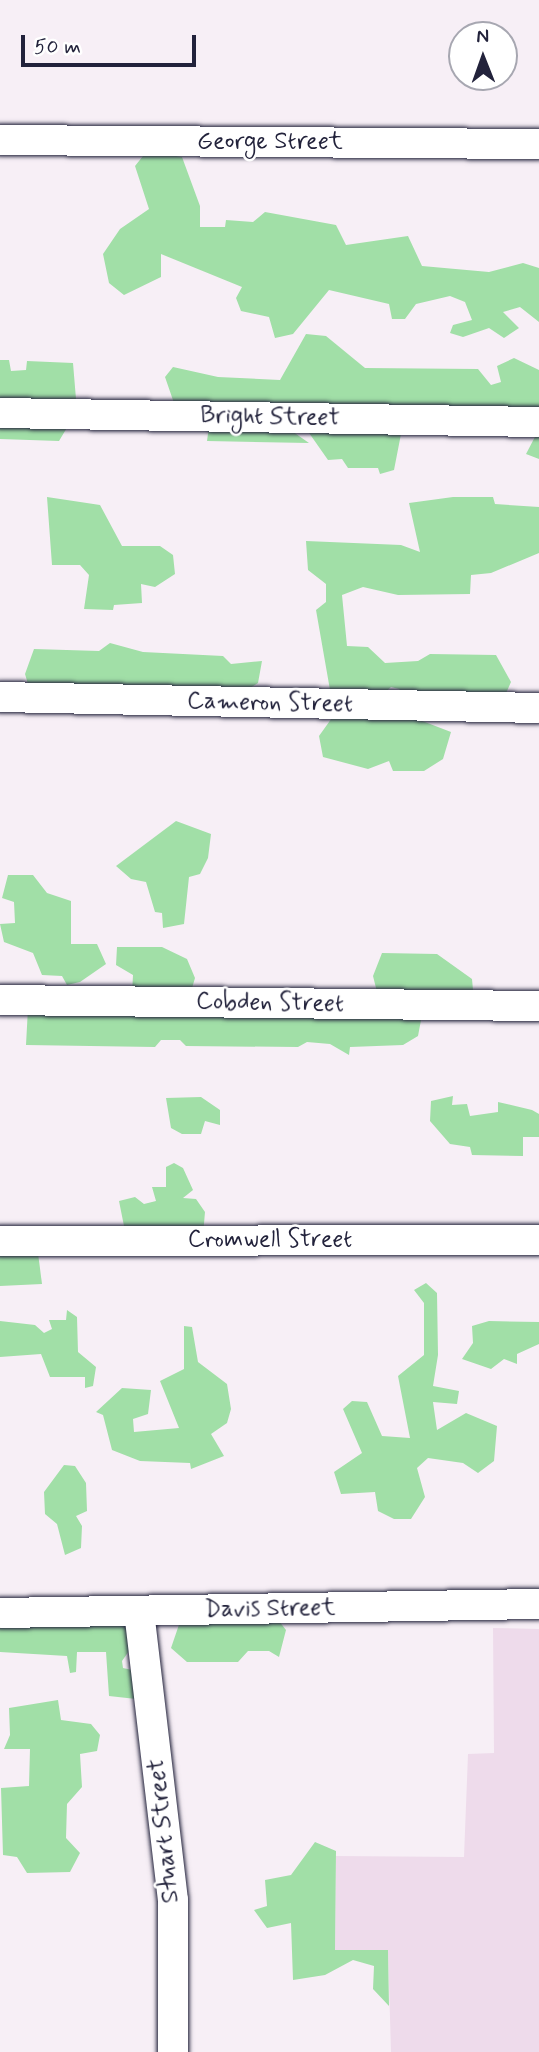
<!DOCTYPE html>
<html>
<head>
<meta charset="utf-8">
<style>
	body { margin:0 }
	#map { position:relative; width:539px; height:2052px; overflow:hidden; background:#f7eff6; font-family:Mynerve,sans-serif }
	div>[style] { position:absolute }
	.built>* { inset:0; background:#eedbeb }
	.green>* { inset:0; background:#a1dfa7 }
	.roads { filter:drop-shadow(0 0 2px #22223b) drop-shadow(0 0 2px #22223b) }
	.minor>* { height:30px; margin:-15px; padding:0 15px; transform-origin:15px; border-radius:15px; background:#fff }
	span { translate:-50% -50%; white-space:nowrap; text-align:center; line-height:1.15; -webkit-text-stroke:5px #fff; paint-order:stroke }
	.street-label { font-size:24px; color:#22223b }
	.north { position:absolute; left:448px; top:21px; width:70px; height:70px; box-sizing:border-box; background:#fff; border:2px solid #a7a7b1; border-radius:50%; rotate:359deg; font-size:19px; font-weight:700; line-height:28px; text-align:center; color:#22223b }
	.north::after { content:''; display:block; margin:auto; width:24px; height:32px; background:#22223b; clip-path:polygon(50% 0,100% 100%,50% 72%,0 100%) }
	.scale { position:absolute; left:21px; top:35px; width:175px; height:32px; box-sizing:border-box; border:4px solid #22223b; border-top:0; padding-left:9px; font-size:21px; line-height:24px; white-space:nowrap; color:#22223b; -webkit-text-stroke:5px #fff; paint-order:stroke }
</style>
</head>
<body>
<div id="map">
	<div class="built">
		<i style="clip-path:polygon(493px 1628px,539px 1629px,539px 2052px,391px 2052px,388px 1950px,335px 1950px,336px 1856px,464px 1857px,468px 1754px,494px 1753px)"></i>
	</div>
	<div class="green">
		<i style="clip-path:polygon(147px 151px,182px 157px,200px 206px,200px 227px,225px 227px,226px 220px,253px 222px,265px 212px,336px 225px,346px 245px,408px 236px,422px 266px,489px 272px,523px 263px,539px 268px,539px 322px,520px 307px,503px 312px,519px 328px,504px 338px,489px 328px,463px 337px,450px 333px,453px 325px,472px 320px,465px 302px,450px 296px,416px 304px,405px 319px,392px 319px,389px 304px,329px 290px,293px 334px,275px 338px,269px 317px,241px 311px,236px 298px,242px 287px,161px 254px,161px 277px,124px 295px,109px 283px,103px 254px,120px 229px,149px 209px,135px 166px)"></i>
		<i style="clip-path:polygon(306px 334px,326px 336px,365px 368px,478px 369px,491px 385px,501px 382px,497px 366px,514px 358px,539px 370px,539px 459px,526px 454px,537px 433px,401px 434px,394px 470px,380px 474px,378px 468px,348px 468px,342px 459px,328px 460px,307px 430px,289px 429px,309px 443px,207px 441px,211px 413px,175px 406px,165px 377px,173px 367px,218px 377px,280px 380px)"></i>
		<i style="clip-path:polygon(0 360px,9px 360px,11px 371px,26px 370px,27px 361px,73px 363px,77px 411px,59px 441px,0 439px)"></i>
		<i style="clip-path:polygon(47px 497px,100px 505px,122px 546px,160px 546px,173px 555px,175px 574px,155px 587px,141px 584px,142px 603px,114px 605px,113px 610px,84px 609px,89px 575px,80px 565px,52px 565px)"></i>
		<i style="clip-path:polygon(453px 497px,493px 497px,495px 504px,539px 507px,539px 553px,491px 573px,471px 575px,470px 594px,398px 595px,363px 587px,342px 595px,347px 646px,368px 647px,385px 663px,418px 661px,430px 654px,496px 655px,511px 682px,504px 698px,412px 704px,399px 689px,391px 687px,374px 703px,330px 690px,316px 610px,326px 602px,326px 584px,308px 570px,306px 541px,401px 545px,420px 552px,409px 503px)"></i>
		<i style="clip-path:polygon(110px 643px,143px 652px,223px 656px,231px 664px,262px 661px,258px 683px,234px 698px,28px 684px,25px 674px,34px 649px,99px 651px)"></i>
		<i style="clip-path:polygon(404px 714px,451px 732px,443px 759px,424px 771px,393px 771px,389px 761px,368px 769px,323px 757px,319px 736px,334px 715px)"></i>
		<i style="clip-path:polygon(176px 821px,211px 834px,208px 858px,200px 874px,189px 877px,184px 924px,163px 928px,162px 913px,155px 912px,146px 882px,131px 879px,116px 866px)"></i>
		<i style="clip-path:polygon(8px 875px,33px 875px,47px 893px,71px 901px,71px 944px,97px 944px,106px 964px,80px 982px,67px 985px,62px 976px,42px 975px,33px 953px,4px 942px,0 924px,15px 923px,14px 902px,2px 898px)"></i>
		<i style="clip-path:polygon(117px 947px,162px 947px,187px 959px,195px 978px,190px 995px,278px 988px,288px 998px,378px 996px,373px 976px,382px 953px,437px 954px,472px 979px,473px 990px,445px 1010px,422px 1015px,418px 1036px,403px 1045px,350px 1047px,349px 1055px,330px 1044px,307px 1042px,298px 1047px,186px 1046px,180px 1040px,161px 1040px,155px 1047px,26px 1045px,28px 1008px,132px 993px,133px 975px,116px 965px)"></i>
		<i style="clip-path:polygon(453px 1096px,452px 1105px,467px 1104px,470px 1116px,498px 1112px,498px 1102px,532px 1110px,539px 1114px,539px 1137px,523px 1137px,523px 1156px,472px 1155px,470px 1147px,450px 1144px,430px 1121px,431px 1101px)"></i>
		<i style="clip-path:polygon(201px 1097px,220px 1110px,220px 1125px,205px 1121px,201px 1134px,182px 1134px,171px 1128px,166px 1098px)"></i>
		<i style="clip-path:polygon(174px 1163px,183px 1168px,193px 1190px,183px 1198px,196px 1199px,205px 1212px,203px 1235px,124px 1226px,119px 1201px,135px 1197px,144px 1204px,156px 1201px,152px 1187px,166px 1187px,166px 1167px)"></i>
		<i style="clip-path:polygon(38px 1253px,42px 1284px,0 1286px,0 1254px)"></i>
		<i style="clip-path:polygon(426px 1283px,437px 1293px,438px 1355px,433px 1386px,459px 1391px,457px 1404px,433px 1402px,437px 1430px,466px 1413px,497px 1426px,494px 1461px,478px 1473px,463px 1463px,428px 1458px,417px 1468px,425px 1497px,411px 1519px,394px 1519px,378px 1511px,375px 1492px,341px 1494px,334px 1472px,362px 1453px,343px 1409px,352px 1401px,367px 1402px,382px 1436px,410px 1438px,398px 1376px,424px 1355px,424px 1303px,414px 1290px)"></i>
		<i style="clip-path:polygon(67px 1310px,77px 1317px,78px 1352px,96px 1367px,93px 1386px,85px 1388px,85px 1377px,50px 1377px,41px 1354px,0 1357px,0 1321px,35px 1325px,44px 1333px,52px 1329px,49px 1320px,66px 1320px)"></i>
		<i style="clip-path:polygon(489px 1321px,539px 1322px,539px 1344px,517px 1354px,517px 1364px,504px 1359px,491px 1369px,462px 1359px,473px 1343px,472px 1326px)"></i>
		<i style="clip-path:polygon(184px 1326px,192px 1327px,198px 1362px,227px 1384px,231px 1409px,227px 1423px,211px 1434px,224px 1456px,191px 1469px,190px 1463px,140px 1461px,112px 1450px,103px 1415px,96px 1412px,122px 1388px,151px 1390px,148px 1414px,133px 1419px,134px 1432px,179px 1428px,160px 1381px,184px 1369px)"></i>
		<i style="clip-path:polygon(64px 1465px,75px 1466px,86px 1483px,87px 1511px,76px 1516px,82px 1526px,81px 1548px,65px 1555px,57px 1524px,45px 1514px,44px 1492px)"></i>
		<i style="clip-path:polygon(272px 1612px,286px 1630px,279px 1657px,269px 1651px,248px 1651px,238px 1662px,187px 1662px,171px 1648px,183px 1613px)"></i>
		<i style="clip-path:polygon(0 1614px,129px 1614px,129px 1651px,122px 1661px,123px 1668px,132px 1670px,136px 1699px,109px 1696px,106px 1652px,77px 1652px,76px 1672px,70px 1673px,67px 1656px,0 1652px)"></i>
		<i style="clip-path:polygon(58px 1700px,61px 1720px,91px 1724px,100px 1735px,97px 1751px,80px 1754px,82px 1787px,67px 1804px,66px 1838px,80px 1853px,70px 1872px,27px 1873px,17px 1857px,3px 1855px,1px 1788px,29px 1786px,30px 1749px,4px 1749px,10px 1735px,9px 1708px)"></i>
		<i style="clip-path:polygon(315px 1842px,336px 1851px,335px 1950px,388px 1950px,389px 2006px,373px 1989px,374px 1966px,353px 1960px,325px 1975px,293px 1980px,291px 1923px,267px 1928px,254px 1910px,267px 1906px,265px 1880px,291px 1875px)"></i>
	</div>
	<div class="roads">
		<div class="minor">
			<i style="left:0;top:140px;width:539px;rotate:0.43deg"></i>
			<i style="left:0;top:413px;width:539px;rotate:0.96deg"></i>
			<i style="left:0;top:697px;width:539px;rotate:1.17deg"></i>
			<i style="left:0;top:1000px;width:539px;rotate:0.64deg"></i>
			<i style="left:0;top:1241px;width:539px;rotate:-0.11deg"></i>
			<i style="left:139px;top:1611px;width:291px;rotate:83.3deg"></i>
			<i style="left:173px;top:1900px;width:152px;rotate:90deg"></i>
			<i style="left:0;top:1613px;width:539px;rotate:-0.96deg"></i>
		</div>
	</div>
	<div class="street-label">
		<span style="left:270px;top:142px">George Street</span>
		<span style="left:270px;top:417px;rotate:1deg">Bright Street</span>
		<span style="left:270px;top:703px;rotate:1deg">Cameron Street</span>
		<span style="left:270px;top:1003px;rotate:1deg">Cobden Street</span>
		<span style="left:270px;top:1240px">Cromwell Street</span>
		<span style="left:270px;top:1609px;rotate:-1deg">Davis Street</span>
		<span style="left:164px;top:1831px;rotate:-96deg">Stuart Street</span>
	</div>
	<div class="north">N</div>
	<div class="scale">50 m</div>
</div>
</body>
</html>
